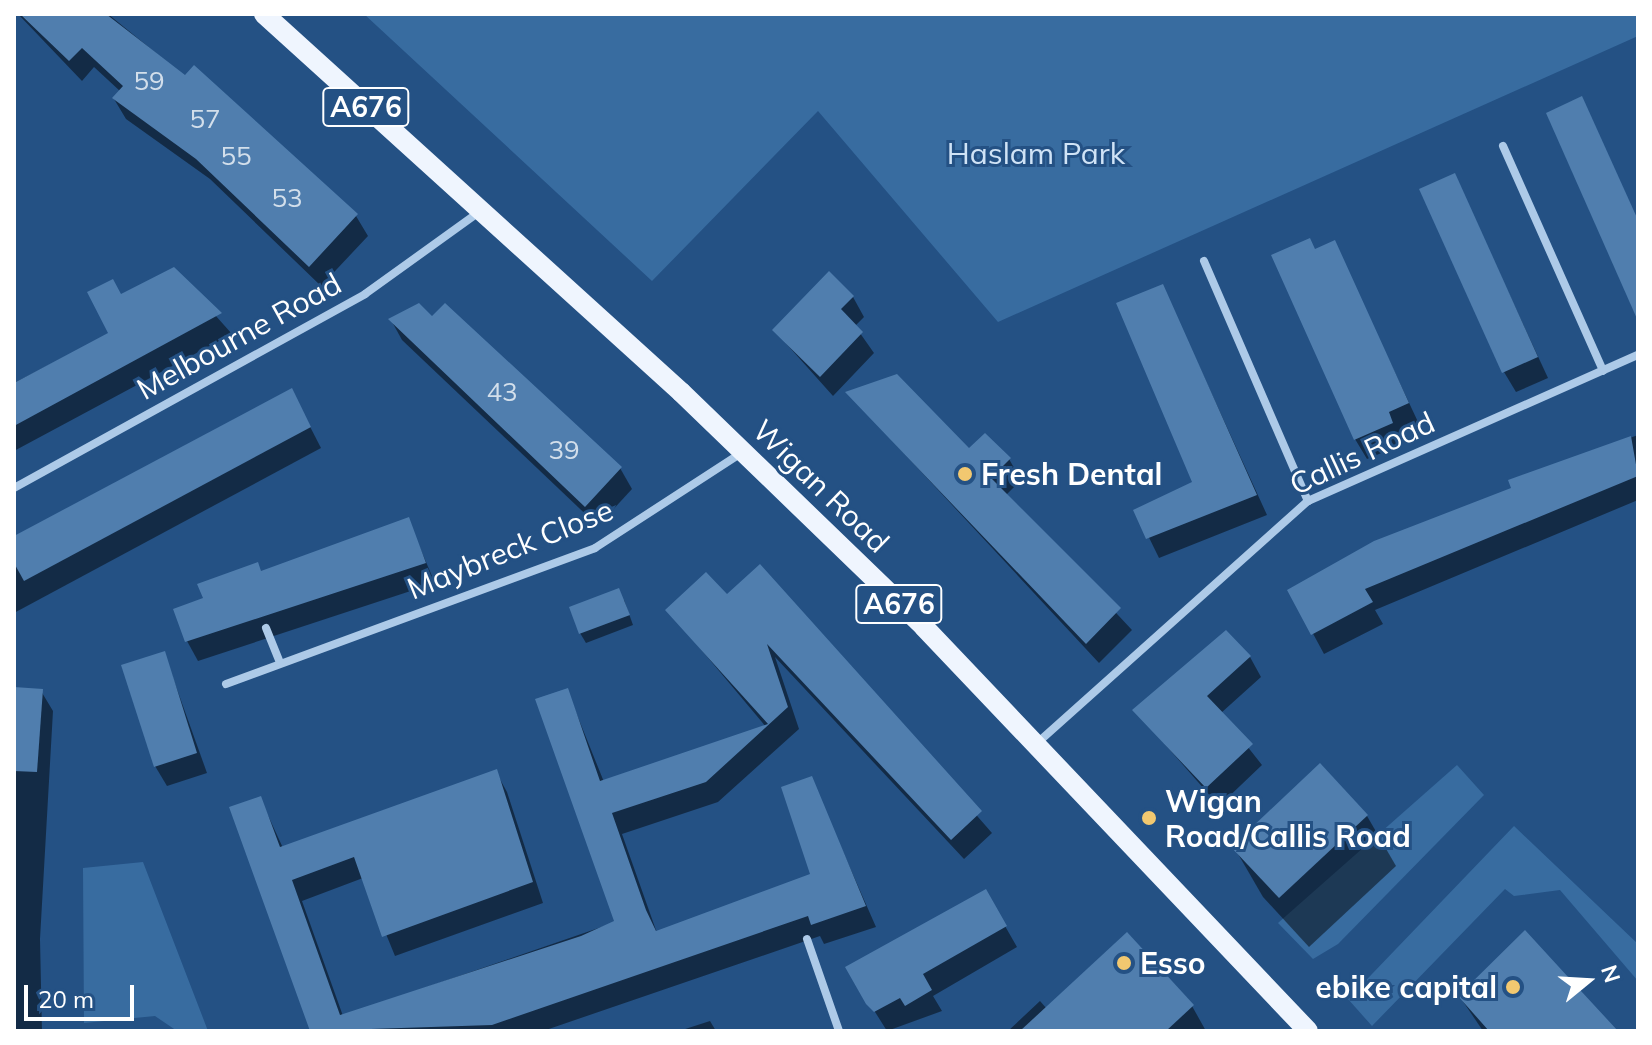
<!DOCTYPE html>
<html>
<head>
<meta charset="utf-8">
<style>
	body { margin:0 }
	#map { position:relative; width:1652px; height:1045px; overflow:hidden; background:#245184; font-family:Mulish,sans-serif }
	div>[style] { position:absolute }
	.green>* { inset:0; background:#386ca0 }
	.shadow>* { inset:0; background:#0007 }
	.building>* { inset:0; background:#507eae }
	.street>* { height:8px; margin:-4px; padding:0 4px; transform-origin:4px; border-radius:4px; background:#adcae8 }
	.primary>* { height:20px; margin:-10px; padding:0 10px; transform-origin:10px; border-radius:10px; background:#eff5fe }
	.dots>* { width:22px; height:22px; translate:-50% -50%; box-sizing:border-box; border:4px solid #245184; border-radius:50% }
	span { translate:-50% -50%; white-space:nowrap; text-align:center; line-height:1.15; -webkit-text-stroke:6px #245184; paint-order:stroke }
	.number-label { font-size:26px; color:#d3dfeb }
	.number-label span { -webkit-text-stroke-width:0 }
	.shield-label span { padding:2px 6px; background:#245184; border:2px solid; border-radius:6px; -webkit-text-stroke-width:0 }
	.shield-label { font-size:28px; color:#fff; font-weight:700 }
	.park-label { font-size:30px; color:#d0e3f6 }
	.street-label { font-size:30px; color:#fff }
	.poi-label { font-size:30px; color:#fff; font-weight:700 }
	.left { translate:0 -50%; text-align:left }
	.right { translate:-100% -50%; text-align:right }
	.frame { position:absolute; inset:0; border:16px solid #fff; pointer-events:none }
	.north { position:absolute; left:1548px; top:941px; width:80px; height:80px; -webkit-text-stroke:6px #245184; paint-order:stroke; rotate:72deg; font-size:22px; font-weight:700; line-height:32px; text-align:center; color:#fff }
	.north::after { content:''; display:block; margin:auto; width:28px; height:36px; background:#fff; clip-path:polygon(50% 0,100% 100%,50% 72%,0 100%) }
	.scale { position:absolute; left:24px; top:985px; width:110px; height:36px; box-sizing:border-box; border:4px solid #fff; border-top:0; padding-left:10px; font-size:24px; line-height:28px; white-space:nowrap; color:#fff; -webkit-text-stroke:6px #245184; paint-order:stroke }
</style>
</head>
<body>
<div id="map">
	<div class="green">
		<i style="clip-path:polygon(364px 14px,1638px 14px,1638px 36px,998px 322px,818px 111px,652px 281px)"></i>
		<i style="clip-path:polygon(1457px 765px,1484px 795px,1338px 944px,1313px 959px,1278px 923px)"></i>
		<i style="clip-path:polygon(1514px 826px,1638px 944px,1638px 981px,1560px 890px,1514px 896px,1505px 889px,1372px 1026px,1348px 999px)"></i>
		<i style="clip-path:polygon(143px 862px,208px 1031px,177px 1031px,155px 1016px,84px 1023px,83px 868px)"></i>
	</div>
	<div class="shadow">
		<i style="clip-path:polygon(18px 14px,108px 14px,356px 216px,368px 236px,321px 286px,210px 179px,126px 119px,114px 99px,121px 92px,94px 67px,82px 81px)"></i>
		<i style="clip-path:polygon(1454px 175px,1548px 378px,1516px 392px,1504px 372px)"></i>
		<i style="clip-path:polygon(1334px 243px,1419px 424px,1399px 433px,1403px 444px,1367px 459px,1355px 439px,1315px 251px)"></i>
		<i style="clip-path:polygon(174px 269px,232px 334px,14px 451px,14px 383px,111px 333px,121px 296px)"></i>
		<i style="clip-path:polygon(1163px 287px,1267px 515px,1159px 558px,1136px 511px,1195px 483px)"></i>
		<i style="clip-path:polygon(853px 297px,864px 317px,855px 326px,874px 353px,833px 396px,774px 330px)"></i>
		<i style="clip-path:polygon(391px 320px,620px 468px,632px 489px,598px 526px,402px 340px)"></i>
		<i style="clip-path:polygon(848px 393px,969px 451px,1009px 459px,1021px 480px,1006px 495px,1132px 630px,1099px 663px)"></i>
		<i style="clip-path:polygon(302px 411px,321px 448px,14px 613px,14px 539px)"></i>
		<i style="clip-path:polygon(1638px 435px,1638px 500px,1375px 610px,1383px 624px,1324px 654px,1290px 591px,1514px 489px,1511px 481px)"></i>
		<i style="clip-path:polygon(408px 520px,435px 583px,198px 661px,187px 641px,205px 599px)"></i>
		<i style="clip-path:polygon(759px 566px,992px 833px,964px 859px,775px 657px,799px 729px,718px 802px,622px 834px,657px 933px,813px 875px,811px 779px,876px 927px,824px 944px,820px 936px,543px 1031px,312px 1031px,232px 808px,260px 798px,283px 848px,496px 772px,507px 792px,543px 903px,395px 956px,363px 878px,302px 901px,343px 1016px,616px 922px,567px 690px,604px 782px,766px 727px,668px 610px,727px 597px)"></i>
		<i style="clip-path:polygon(624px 600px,633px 625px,586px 643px,580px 633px)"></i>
		<i style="clip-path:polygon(164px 653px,207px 773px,167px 786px,155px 766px)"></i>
		<i style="clip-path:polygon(1250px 657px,1261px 677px,1221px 713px,1262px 765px,1219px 806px,1135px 710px)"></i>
		<i style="clip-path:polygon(14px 689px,41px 691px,53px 711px,40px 939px,42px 1031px,14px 1031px)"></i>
		<i style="clip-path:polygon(1367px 816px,1396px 866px,1309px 947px,1263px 897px,1234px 847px)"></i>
		<i style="clip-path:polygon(985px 891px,1017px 947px,933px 996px,942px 1011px,887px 1031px,860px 988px)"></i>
		<i style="clip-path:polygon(1460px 997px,1615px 1031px,1483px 1031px)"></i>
		<i style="clip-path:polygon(1040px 1001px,1047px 1009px,1192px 1006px,1206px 1031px,1008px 1031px)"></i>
		<i style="clip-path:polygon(710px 1021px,716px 1031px,679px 1031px)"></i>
	</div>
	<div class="building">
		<i style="clip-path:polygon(20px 14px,106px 14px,185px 75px,194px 65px,358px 214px,309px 267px,196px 159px,112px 98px,123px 86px,82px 48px,69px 61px)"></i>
		<i style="clip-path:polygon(1582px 96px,1638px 220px,1638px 321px,1546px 113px)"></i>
		<i style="clip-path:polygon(1455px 173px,1538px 357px,1502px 373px,1419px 189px)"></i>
		<i style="clip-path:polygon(1310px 238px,1315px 249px,1335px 240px,1409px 403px,1389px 412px,1393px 423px,1354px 440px,1271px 255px)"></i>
		<i style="clip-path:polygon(174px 267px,222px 313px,14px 426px,14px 383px,108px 333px,87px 292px,113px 279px,121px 294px)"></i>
		<i style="clip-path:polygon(829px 271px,854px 296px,841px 309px,863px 332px,820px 377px,772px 330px)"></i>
		<i style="clip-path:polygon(1163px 284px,1257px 495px,1146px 539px,1133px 510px,1192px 482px,1116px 303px)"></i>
		<i style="clip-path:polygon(419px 303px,432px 316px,445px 303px,622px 467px,585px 507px,388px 319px)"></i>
		<i style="clip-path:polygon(897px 374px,969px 448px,985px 433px,1011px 458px,991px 478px,1121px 608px,1086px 644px,845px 392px)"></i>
		<i style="clip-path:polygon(292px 388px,311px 427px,24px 581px,14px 563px,14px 536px)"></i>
		<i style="clip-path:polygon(1631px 436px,1638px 476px,1365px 589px,1373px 602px,1311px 635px,1287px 590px,1374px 541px,1511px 488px,1508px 480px)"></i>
		<i style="clip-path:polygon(409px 517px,426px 563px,185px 642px,173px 609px,203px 598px,197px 584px,258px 562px,261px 571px)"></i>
		<i style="clip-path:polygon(760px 564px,982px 811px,951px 840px,767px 644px,788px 707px,706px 782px,612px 813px,646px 910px,656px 931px,810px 874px,781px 787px,812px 776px,866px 906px,811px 925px,808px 916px,492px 1025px,310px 1031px,229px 807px,261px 796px,280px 847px,497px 769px,533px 882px,382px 937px,354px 857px,292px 880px,340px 1015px,581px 936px,614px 921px,535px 699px,568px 688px,600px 781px,768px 724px,665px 610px,706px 572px,727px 594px)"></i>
		<i style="clip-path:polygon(619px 588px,630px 615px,579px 634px,569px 607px)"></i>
		<i style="clip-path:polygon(1226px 630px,1251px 656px,1207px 696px,1253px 744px,1206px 788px,1132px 710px)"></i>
		<i style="clip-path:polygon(165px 651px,197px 753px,154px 767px,121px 665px)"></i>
		<i style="clip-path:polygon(14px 687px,43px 689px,37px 772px,14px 771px)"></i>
		<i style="clip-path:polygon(1320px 763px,1368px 815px,1279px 898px,1231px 847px)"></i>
		<i style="clip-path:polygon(986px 889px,1007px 926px,923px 974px,932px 990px,905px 1006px,900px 998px,874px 1012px,866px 1004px,845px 967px)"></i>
		<i style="clip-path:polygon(1525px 930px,1569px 978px,1618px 1031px,1489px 1031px,1458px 996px)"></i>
		<i style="clip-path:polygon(1127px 932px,1194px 1005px,1166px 1031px,1020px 1031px)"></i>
	</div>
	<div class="street">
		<i style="left:1503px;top:146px;width:246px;rotate:66deg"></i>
		<i style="left:1204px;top:261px;width:262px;rotate:66.6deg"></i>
		<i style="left:14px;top:488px;width:401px;rotate:-28.9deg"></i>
		<i style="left:365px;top:294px;width:140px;rotate:-35.7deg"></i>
		<i style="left:266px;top:628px;width:38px;rotate:68deg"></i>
		<i style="left:226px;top:684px;width:393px;rotate:-20.2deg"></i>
		<i style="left:595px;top:548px;width:176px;rotate:-33deg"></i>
		<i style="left:1035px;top:745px;width:366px;rotate:-41.8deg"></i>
		<i style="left:1308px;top:501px;width:361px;rotate:-23.9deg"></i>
		<i style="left:807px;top:939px;width:97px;rotate:70.8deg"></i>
	</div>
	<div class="primary">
		<i style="left:264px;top:14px;width:563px;rotate:42.19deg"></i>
		<i style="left:681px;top:392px;width:338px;rotate:44deg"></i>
		<i style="left:924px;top:627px;width:557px;rotate:46.45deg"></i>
	</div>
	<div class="dots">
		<i style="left:965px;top:474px;background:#f2c870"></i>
		<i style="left:1149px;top:818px;background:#f2c870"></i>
		<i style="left:1124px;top:963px;background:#f2c870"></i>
		<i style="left:1513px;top:987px;background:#f2c870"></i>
	</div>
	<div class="number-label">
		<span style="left:149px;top:81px">59</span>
		<span style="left:205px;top:119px">57</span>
		<span style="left:236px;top:156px">55</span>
		<span style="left:287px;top:198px">53</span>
		<span style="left:502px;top:392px">43</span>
		<span style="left:564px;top:450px">39</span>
	</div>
	<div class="shield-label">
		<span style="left:366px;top:107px">A676</span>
		<span style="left:899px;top:604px">A676</span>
	</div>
	<div class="park-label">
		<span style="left:1036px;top:153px">Haslam Park</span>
	</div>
	<div class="street-label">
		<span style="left:239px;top:336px;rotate:-29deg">Melbourne Road</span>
		<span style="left:1362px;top:453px;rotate:-25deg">Callis Road</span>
		<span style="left:821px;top:486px;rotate:44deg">Wigan Road</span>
		<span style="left:510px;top:549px;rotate:-22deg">Maybreck Close</span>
	</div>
	<div class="poi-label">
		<span class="left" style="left:981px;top:474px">Fresh Dental</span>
		<span class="left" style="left:1165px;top:818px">Wigan<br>Road/Callis Road</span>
		<span class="left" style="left:1140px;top:963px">Esso</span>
		<span class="right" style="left:1497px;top:987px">ebike capital</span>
	</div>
	<div class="frame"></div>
	<div class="north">N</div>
	<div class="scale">20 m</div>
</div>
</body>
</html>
